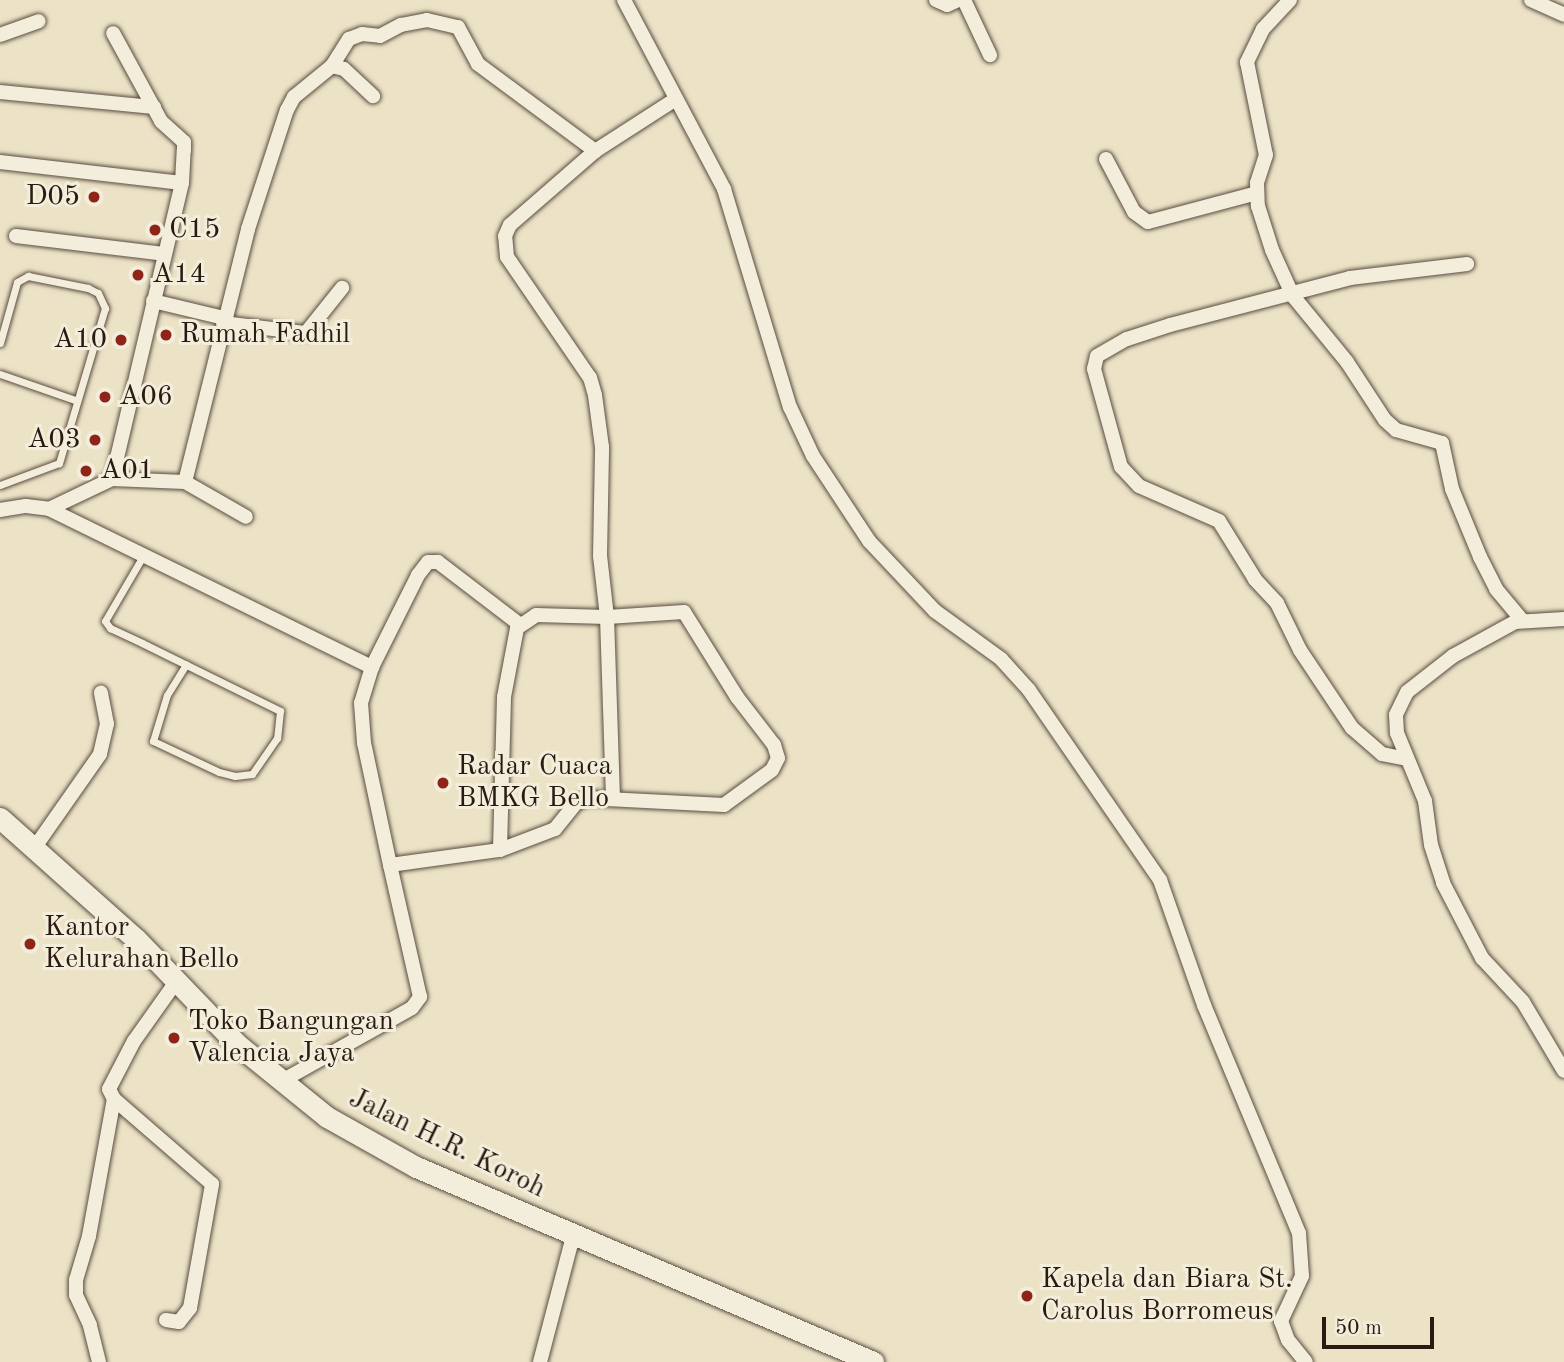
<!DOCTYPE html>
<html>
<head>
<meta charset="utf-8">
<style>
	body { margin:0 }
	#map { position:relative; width:1564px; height:1362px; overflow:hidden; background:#ece3c7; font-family:"Old Standard TT",serif }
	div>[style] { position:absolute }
	.roads { filter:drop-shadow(0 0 2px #5a4c3f) drop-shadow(0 0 2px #5a4c3f) }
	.service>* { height:7px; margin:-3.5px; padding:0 3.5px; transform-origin:3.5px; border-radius:3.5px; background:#f3eddb }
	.minor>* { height:14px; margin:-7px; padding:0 7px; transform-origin:7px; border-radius:7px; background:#f3eddb }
	.secondary>* { height:21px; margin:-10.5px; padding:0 10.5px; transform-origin:10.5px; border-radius:10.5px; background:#f3eddb }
	.dots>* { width:19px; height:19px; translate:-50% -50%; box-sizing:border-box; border:4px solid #f3eddb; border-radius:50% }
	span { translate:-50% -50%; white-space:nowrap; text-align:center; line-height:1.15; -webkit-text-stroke:6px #f3eddb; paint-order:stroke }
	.poi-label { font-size:28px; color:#2a1a12 }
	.right { translate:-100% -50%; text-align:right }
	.left { translate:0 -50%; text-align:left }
	.street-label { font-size:28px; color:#2a1a12 }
	.scale { position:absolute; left:1322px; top:1317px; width:112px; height:32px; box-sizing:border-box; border:4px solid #2a1a12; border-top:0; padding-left:9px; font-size:21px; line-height:24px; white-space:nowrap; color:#2a1a12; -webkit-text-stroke:5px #f3eddb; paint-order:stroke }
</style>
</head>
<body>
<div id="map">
	<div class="roads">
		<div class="service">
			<i style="left:0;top:343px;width:63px;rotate:-74.4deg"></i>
			<i style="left:17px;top:282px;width:13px;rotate:-29deg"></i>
			<i style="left:28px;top:276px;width:61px;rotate:11.3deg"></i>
			<i style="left:88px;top:288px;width:11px;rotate:27deg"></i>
			<i style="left:98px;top:293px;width:17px;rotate:65deg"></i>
			<i style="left:105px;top:308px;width:162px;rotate:106.5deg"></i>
			<i style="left:59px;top:463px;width:63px;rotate:159.6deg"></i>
			<i style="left:0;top:374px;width:79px;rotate:19.1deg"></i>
			<i style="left:143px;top:556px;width:75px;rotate:120.3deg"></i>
			<i style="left:105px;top:621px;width:9px;rotate:54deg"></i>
			<i style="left:110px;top:628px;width:35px;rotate:25deg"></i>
			<i style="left:142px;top:643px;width:154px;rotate:26.2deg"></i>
			<i style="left:280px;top:711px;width:27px;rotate:96deg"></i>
			<i style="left:277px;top:738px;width:44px;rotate:124.8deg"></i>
			<i style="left:252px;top:774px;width:17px;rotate:173deg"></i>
			<i style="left:235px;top:776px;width:16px;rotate:-166deg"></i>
			<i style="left:219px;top:772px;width:73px;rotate:-154.8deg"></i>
			<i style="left:153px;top:741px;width:48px;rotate:-73.1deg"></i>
			<i style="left:167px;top:695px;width:36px;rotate:-58deg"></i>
		</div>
		<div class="minor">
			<i style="left:624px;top:0;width:214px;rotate:62.1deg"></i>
			<i style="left:724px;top:189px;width:228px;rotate:73.2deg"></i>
			<i style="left:790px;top:407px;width:54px;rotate:64.9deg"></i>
			<i style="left:813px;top:456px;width:102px;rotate:56.6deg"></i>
			<i style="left:869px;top:541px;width:96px;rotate:46.7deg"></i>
			<i style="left:935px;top:611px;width:82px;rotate:36deg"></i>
			<i style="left:1001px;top:659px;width:42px;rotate:47.9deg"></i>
			<i style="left:1029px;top:690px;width:231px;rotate:55.4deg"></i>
			<i style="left:1160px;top:880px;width:133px;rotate:70.6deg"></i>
			<i style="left:1204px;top:1005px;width:247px;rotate:67.4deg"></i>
			<i style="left:1299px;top:1233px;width:43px;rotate:86deg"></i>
			<i style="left:1302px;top:1276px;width:50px;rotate:115deg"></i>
			<i style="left:1281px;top:1321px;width:20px;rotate:70deg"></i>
			<i style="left:1288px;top:1340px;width:28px;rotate:51deg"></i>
			<i style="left:936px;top:0;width:12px;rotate:24deg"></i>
			<i style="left:947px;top:5px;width:12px;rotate:-24deg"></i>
			<i style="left:964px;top:0;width:61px;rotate:64.7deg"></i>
			<i style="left:1290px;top:0;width:40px;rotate:133deg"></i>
			<i style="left:1263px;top:29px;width:37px;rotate:116deg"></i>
			<i style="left:1247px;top:62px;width:95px;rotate:78.5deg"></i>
			<i style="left:1266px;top:155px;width:29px;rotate:108deg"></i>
			<i style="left:1257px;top:183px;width:23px;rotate:88deg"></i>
			<i style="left:1258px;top:206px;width:46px;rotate:72.3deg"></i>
			<i style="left:1272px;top:250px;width:51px;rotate:65.5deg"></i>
			<i style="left:1293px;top:296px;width:85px;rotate:50.7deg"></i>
			<i style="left:1347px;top:362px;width:69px;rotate:56.8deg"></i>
			<i style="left:1385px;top:420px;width:15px;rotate:42deg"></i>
			<i style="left:1396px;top:430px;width:48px;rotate:15.8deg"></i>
			<i style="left:1442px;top:443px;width:47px;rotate:77.7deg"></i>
			<i style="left:1452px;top:489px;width:74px;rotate:67.6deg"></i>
			<i style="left:1480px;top:557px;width:36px;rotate:63deg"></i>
			<i style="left:1496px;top:589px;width:40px;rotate:50deg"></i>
			<i style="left:1531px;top:0;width:36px;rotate:24deg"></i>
			<i style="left:0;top:35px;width:41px;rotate:-19.7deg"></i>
			<i style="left:332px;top:66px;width:12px;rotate:14deg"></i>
			<i style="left:344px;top:69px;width:40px;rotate:43deg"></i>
			<i style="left:0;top:92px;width:155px;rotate:5.6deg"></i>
			<i style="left:1106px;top:159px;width:60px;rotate:62.2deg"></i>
			<i style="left:1134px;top:212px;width:17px;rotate:36deg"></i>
			<i style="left:1148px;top:222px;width:113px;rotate:-14.9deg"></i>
			<i style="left:0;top:162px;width:183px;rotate:6.6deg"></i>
			<i style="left:16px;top:236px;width:149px;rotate:6.9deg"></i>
			<i style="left:153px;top:301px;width:73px;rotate:13.5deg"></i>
			<i style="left:223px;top:323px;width:84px;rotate:6.9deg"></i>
			<i style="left:306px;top:333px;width:58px;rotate:-51.3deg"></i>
			<i style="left:112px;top:479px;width:304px;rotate:-76.7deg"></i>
			<i style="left:182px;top:183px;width:33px;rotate:-87deg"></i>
			<i style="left:184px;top:150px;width:8px;rotate:-90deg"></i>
			<i style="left:184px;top:142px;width:31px;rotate:-138deg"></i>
			<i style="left:161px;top:121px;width:100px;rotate:-118.6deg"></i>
			<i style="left:185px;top:482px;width:261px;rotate:-76deg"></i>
			<i style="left:248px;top:229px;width:125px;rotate:-71.9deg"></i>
			<i style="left:287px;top:110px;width:15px;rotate:-62deg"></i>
			<i style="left:294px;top:97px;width:49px;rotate:-39.2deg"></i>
			<i style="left:332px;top:66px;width:32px;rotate:-58deg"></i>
			<i style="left:349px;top:39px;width:14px;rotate:-21deg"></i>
			<i style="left:362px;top:34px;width:18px;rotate:6deg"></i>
			<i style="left:380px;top:36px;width:24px;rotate:-28deg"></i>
			<i style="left:401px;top:25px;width:26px;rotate:-11deg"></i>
			<i style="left:427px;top:20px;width:32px;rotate:13deg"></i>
			<i style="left:458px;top:27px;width:42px;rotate:61.6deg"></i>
			<i style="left:478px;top:64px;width:146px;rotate:36.6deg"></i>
			<i style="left:49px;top:509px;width:70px;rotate:-25.5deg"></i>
			<i style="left:112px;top:479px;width:73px;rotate:2.4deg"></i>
			<i style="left:185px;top:482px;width:70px;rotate:29.8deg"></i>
			<i style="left:0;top:510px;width:26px;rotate:-9deg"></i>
			<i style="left:26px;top:506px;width:23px;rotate:7deg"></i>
			<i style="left:49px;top:509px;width:360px;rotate:26.1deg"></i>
			<i style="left:1564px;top:619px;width:49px;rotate:176.5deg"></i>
			<i style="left:1515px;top:622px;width:71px;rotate:151.3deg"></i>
			<i style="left:1453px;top:656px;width:58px;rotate:142deg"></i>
			<i style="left:1407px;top:692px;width:25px;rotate:116deg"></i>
			<i style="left:1396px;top:715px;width:18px;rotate:87deg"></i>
			<i style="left:1397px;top:733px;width:74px;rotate:67.6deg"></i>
			<i style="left:1425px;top:801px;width:44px;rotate:82.2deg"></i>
			<i style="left:1431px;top:845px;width:40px;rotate:72deg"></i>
			<i style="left:1443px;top:883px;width:85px;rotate:62.5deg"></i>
			<i style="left:1482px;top:958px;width:60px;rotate:47deg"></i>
			<i style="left:1523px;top:1002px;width:80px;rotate:59.3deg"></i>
			<i style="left:1407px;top:759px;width:25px;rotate:-169deg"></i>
			<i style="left:1382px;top:754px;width:40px;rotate:-139deg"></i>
			<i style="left:1352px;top:728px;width:94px;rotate:-123.7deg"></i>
			<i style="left:1300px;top:650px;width:52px;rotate:-116.1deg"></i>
			<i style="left:1277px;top:603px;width:33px;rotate:-133deg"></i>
			<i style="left:1255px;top:579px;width:68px;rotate:-121.8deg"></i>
			<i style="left:1219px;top:521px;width:87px;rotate:-156.4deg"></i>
			<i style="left:1139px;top:486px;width:26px;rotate:-133deg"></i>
			<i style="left:1121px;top:467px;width:102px;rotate:-105.4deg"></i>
			<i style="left:1094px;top:369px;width:13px;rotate:-77deg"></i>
			<i style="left:1097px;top:356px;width:34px;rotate:-30deg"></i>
			<i style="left:1127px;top:339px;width:45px;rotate:-18deg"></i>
			<i style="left:1170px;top:325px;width:186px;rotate:-14.6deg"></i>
			<i style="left:1350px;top:278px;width:118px;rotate:-6.8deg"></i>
			<i style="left:35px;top:847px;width:113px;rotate:-55deg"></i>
			<i style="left:100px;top:754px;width:31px;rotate:-77deg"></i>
			<i style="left:107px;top:724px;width:32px;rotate:-101deg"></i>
			<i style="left:500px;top:850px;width:153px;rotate:-88.5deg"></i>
			<i style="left:504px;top:697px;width:70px;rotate:-79.3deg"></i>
			<i style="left:517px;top:628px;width:23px;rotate:-34deg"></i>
			<i style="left:536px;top:615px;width:71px;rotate:1.6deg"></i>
			<i style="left:607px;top:617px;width:61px;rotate:-96.5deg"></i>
			<i style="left:600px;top:556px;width:109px;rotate:-88.9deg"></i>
			<i style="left:602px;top:447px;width:52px;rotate:-97.7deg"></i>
			<i style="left:595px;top:395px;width:18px;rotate:-106deg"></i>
			<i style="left:590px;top:378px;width:147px;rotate:-124.4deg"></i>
			<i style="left:507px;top:257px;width:21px;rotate:-95deg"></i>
			<i style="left:505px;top:236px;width:12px;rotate:-66deg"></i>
			<i style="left:510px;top:225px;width:113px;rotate:-41deg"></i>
			<i style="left:595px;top:151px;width:94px;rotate:-32.8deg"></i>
			<i style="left:390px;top:865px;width:125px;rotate:-102deg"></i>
			<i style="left:364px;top:743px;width:40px;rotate:-94.3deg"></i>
			<i style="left:361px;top:703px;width:38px;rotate:-73deg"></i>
			<i style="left:372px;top:667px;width:103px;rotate:-63.4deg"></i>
			<i style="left:418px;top:575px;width:16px;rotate:-52deg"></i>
			<i style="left:428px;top:562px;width:10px"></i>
			<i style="left:438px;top:562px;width:102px;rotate:37.4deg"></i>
			<i style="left:280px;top:1082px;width:151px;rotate:-29.3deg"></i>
			<i style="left:412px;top:1008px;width:14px;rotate:-54deg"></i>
			<i style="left:420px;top:997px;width:135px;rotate:-102.8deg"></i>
			<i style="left:390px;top:865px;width:111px;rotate:-7.8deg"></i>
			<i style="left:500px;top:850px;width:59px;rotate:-20.9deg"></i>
			<i style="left:555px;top:829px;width:33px;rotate:-51deg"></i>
			<i style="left:576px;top:803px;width:12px;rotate:-24deg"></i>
			<i style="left:587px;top:798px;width:137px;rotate:2.9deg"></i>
			<i style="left:724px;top:805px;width:59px;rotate:-36.1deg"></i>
			<i style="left:772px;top:770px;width:13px;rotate:-63deg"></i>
			<i style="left:778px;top:758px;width:14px;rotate:-107deg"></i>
			<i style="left:774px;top:745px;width:61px;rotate:-127.6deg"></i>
			<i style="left:737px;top:697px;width:100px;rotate:-121.9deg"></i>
			<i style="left:684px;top:612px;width:77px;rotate:176.3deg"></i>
			<i style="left:607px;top:617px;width:182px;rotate:88.1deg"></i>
			<i style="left:166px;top:1320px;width:13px;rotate:9deg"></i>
			<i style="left:179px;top:1322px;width:18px;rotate:-52deg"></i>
			<i style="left:190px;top:1308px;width:126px;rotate:-79.9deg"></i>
			<i style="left:212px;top:1184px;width:130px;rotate:-139.1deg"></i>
			<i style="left:114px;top:1099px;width:11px;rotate:-117deg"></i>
			<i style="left:109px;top:1089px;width:54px;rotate:-62.5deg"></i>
			<i style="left:134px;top:1041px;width:72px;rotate:-54.6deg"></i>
			<i style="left:99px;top:1362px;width:38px;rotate:-104deg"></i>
			<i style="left:90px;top:1325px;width:33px;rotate:-115deg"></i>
			<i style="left:76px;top:1295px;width:15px;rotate:-90deg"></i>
			<i style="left:76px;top:1280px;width:46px;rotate:-73.5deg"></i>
			<i style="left:89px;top:1236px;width:139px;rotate:-79.7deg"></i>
			<i style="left:540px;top:1362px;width:130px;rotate:-75.3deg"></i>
		</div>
		<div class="secondary">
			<i style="left:0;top:818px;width:182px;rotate:41.7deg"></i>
			<i style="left:136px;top:939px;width:147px;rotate:46.1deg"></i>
			<i style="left:238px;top:1045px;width:114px;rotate:39deg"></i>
			<i style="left:327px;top:1117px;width:102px;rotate:29.3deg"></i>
			<i style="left:416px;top:1167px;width:497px;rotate:23.1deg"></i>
		</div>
	</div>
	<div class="dots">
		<i style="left:94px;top:197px;background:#8f2418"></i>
		<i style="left:155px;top:230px;background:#8f2418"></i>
		<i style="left:138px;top:275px;background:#8f2418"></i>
		<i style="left:166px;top:335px;background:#8f2418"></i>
		<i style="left:121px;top:340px;background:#8f2418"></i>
		<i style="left:105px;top:397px;background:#8f2418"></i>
		<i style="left:95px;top:440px;background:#8f2418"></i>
		<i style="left:86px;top:471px;background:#8f2418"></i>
		<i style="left:443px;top:783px;background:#8f2418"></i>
		<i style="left:30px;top:944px;background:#8f2418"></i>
		<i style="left:174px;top:1038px;background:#8f2418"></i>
		<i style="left:1027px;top:1296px;background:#8f2418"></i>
	</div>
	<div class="poi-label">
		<span class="right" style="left:80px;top:197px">D05</span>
		<span class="left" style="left:169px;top:230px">C15</span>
		<span class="left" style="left:152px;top:275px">A14</span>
		<span class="left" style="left:180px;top:335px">Rumah Fadhil</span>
		<span class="right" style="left:107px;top:340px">A10</span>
		<span class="left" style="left:119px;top:397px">A06</span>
		<span class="right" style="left:81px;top:440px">A03</span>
		<span class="left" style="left:100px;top:471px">A01</span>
		<span class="left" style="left:457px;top:783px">Radar Cuaca<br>BMKG Bello</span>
		<span class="left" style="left:44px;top:944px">Kantor<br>Kelurahan Bello</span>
		<span class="left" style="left:188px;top:1038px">Toko Bangungan<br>Valencia Jaya</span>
		<span class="left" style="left:1041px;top:1296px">Kapela dan Biara St.<br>Carolus Borromeus</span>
	</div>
	<div class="street-label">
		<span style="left:447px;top:1144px;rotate:26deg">Jalan H.R. Koroh</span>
	</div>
	<div class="scale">50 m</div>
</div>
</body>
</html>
